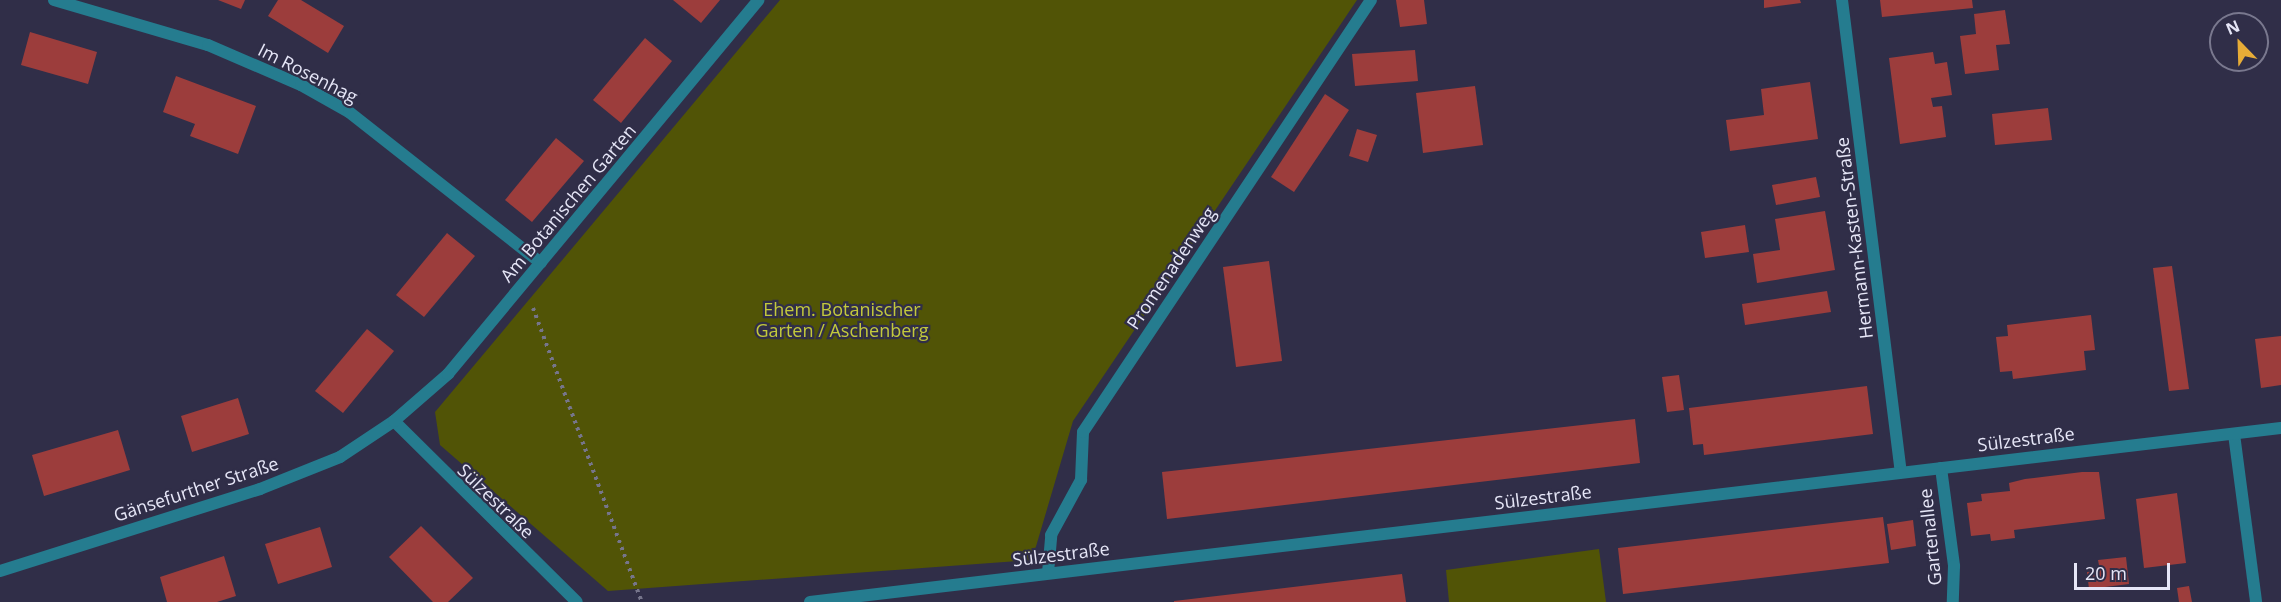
<!DOCTYPE html>
<html>
<head>
<meta charset="utf-8">
<style>
	body { margin:0 }
	#map { position:relative; width:2281px; height:602px; overflow:hidden; background:#302e48; font-family:"Open Sans",sans-serif }
	div>[style] { position:absolute }
	.green>* { inset:0; background:#515406 }
	.building>* { inset:0; background:#9c3d3c }
	.path>* { height:4px; margin-top:-2px; transform-origin:0; background:repeating-linear-gradient(90deg,#76758b 0 3px,transparent 0 7.5px) }
	.lane>* { height:12px; margin:-6px; padding:0 6px; transform-origin:6px; border-radius:6px; background:#257c8f }
	.street>* { height:12px; margin:-6px; padding:0 6px; transform-origin:6px; border-radius:6px; background:#257c8f }
	span { translate:-50% -50%; white-space:nowrap; text-align:center; line-height:1.15; -webkit-text-stroke:4.5px #302e48; paint-order:stroke }
	.street-label { font-size:18px; color:#e6e6f7 }
	.park-label { font-size:18px; color:#c3c93c }
	.north { position:absolute; left:2209px; top:12px; width:60px; height:60px; box-sizing:border-box; background:#302e48; border:2px solid #79788e; border-radius:50%; rotate:337deg; font-size:16px; font-weight:700; line-height:24px; text-align:center; color:#e6e6f7 }
	.north::after { content:''; display:block; margin:auto; width:21px; height:27px; background:#e7ac37; clip-path:polygon(50% 0,100% 100%,50% 72%,0 100%) }
	.scale { position:absolute; left:2074px; top:563px; width:96px; height:27px; box-sizing:border-box; border:3px solid #e6e6f7; border-top:0; padding-left:8px; font-size:18px; line-height:21px; white-space:nowrap; color:#e6e6f7; -webkit-text-stroke:4px #302e48; paint-order:stroke }
</style>
</head>
<body>
<div id="map">
	<div class="green">
		<i style="clip-path:polygon(780px 0,1357px 0,1073px 421px,1032px 560px,608px 591px,440px 445px,435px 412px)"></i>
		<i style="clip-path:polygon(1599px 549px,1606px 602px,1449px 602px,1446px 570px)"></i>
	</div>
	<div class="building">
		<i style="clip-path:polygon(218px 0,245px 0,241px 9px)"></i>
		<i style="clip-path:polygon(278px 0,301px 0,344px 26px,328px 53px,268px 16px)"></i>
		<i style="clip-path:polygon(673px 0,720px 0,701px 23px)"></i>
		<i style="clip-path:polygon(1396px 0,1424px 0,1427px 24px,1400px 27px)"></i>
		<i style="clip-path:polygon(1764px 0,1800px 0,1801px 3px,1764px 8px)"></i>
		<i style="clip-path:polygon(1880px 0,1972px 0,1973px 8px,1882px 17px)"></i>
		<i style="clip-path:polygon(2005px 10px,2010px 44px,1996px 45px,1999px 70px,1965px 74px,1960px 36px,1976px 34px,1974px 14px)"></i>
		<i style="clip-path:polygon(30px 32px,97px 52px,88px 84px,21px 65px)"></i>
		<i style="clip-path:polygon(645px 38px,672px 61px,621px 123px,593px 100px)"></i>
		<i style="clip-path:polygon(1415px 50px,1418px 81px,1355px 86px,1352px 54px)"></i>
		<i style="clip-path:polygon(1933px 52px,1935px 64px,1947px 62px,1952px 95px,1931px 98px,1933px 107px,1942px 106px,1946px 137px,1900px 144px,1889px 58px)"></i>
		<i style="clip-path:polygon(176px 76px,256px 106px,238px 154px,190px 136px,195px 124px,163px 112px)"></i>
		<i style="clip-path:polygon(1810px 82px,1818px 139px,1730px 151px,1726px 120px,1764px 115px,1761px 89px)"></i>
		<i style="clip-path:polygon(1475px 86px,1483px 145px,1423px 153px,1416px 93px)"></i>
		<i style="clip-path:polygon(1325px 94px,1349px 110px,1294px 192px,1271px 177px)"></i>
		<i style="clip-path:polygon(2048px 108px,2052px 140px,1995px 145px,1992px 114px)"></i>
		<i style="clip-path:polygon(1357px 129px,1377px 135px,1368px 162px,1349px 156px)"></i>
		<i style="clip-path:polygon(556px 138px,584px 161px,532px 222px,505px 200px)"></i>
		<i style="clip-path:polygon(1816px 177px,1820px 197px,1776px 205px,1772px 185px)"></i>
		<i style="clip-path:polygon(1825px 211px,1835px 270px,1757px 283px,1753px 254px,1780px 250px,1775px 219px)"></i>
		<i style="clip-path:polygon(1745px 225px,1749px 252px,1705px 258px,1701px 232px)"></i>
		<i style="clip-path:polygon(447px 233px,475px 256px,424px 317px,396px 295px)"></i>
		<i style="clip-path:polygon(1269px 261px,1282px 361px,1236px 367px,1223px 267px)"></i>
		<i style="clip-path:polygon(2172px 266px,2189px 389px,2169px 391px,2153px 268px)"></i>
		<i style="clip-path:polygon(1827px 291px,1831px 312px,1745px 325px,1742px 304px)"></i>
		<i style="clip-path:polygon(2091px 315px,2095px 350px,2084px 351px,2086px 370px,2013px 379px,2012px 371px,2000px 372px,1996px 337px,2008px 336px,2007px 325px)"></i>
		<i style="clip-path:polygon(367px 329px,394px 351px,343px 413px,315px 391px)"></i>
		<i style="clip-path:polygon(2281px 336px,2281px 385px,2261px 388px,2255px 339px)"></i>
		<i style="clip-path:polygon(1679px 375px,1684px 410px,1667px 412px,1662px 377px)"></i>
		<i style="clip-path:polygon(1867px 386px,1873px 434px,1704px 455px,1703px 444px,1693px 445px,1689px 408px)"></i>
		<i style="clip-path:polygon(238px 398px,249px 434px,192px 452px,181px 416px)"></i>
		<i style="clip-path:polygon(1635px 419px,1640px 463px,1167px 519px,1162px 472px)"></i>
		<i style="clip-path:polygon(118px 430px,130px 470px,44px 496px,32px 455px)"></i>
		<i style="clip-path:polygon(2082px 472px,2099px 472px,2105px 519px,2014px 530px,2015px 538px,1991px 541px,1990px 534px,1971px 536px,1967px 503px,1982px 501px,1981px 494px,2010px 491px,2009px 483px,2025px 479px)"></i>
		<i style="clip-path:polygon(2177px 493px,2186px 563px,2144px 568px,2136px 499px)"></i>
		<i style="clip-path:polygon(1883px 517px,1889px 563px,1623px 594px,1618px 548px)"></i>
		<i style="clip-path:polygon(1913px 520px,1916px 546px,1891px 550px,1887px 524px)"></i>
		<i style="clip-path:polygon(421px 526px,473px 578px,448px 602px,433px 602px,389px 557px)"></i>
		<i style="clip-path:polygon(320px 527px,332px 567px,278px 584px,265px 544px)"></i>
		<i style="clip-path:polygon(224px 556px,236px 596px,217px 602px,167px 602px,160px 577px)"></i>
		<i style="clip-path:polygon(2126px 557px,2129px 584px,2089px 589px,2087px 572px,2100px 571px,2098px 560px)"></i>
		<i style="clip-path:polygon(1402px 574px,1406px 602px,1174px 602px,1174px 601px)"></i>
		<i style="clip-path:polygon(2189px 586px,2192px 602px,2179px 602px,2177px 588px)"></i>
	</div>
	<div class="path">
		<i style="left:533px;top:308px;width:314px;rotate:69.7deg"></i>
	</div>
	<div class="lane">
		<i style="left:1048px;top:573px;width:38px;rotate:-85deg"></i>
		<i style="left:1051px;top:535px;width:63px;rotate:-61.4deg"></i>
		<i style="left:1081px;top:480px;width:48px;rotate:-87.6deg"></i>
		<i style="left:1083px;top:432px;width:519px;rotate:-56.31deg"></i>
	</div>
	<div class="street">
		<i style="left:54px;top:0;width:160px;rotate:16.3deg"></i>
		<i style="left:208px;top:45px;width:101px;rotate:23.3deg"></i>
		<i style="left:301px;top:85px;width:55px;rotate:29.4deg"></i>
		<i style="left:349px;top:112px;width:244px;rotate:38.2deg"></i>
		<i style="left:1842px;top:0;width:476px;rotate:82.9deg"></i>
		<i style="left:394px;top:421px;width:257px;rotate:44.7deg"></i>
		<i style="left:2234px;top:434px;width:169px;rotate:82.5deg"></i>
		<i style="left:1941px;top:468px;width:99px;rotate:82.4deg"></i>
		<i style="left:1954px;top:566px;width:36px;rotate:92deg"></i>
		<i style="left:0;top:571px;width:273px;rotate:-17.5deg"></i>
		<i style="left:260px;top:489px;width:86px;rotate:-21.8deg"></i>
		<i style="left:340px;top:457px;width:65px;rotate:-33.7deg"></i>
		<i style="left:394px;top:421px;width:72px;rotate:-41deg"></i>
		<i style="left:448px;top:374px;width:486px;rotate:-50.3deg"></i>
		<i style="left:810px;top:602px;width:1481px;rotate:-6.75deg"></i>
	</div>
	<div class="street-label">
		<span style="left:308px;top:73px;rotate:27deg">Im Rosenhag</span>
		<span style="left:568px;top:203px;rotate:-50deg">Am Botanischen Garten</span>
		<span style="left:1854px;top:238px;rotate:-97deg">Hermann-Kasten-Straße</span>
		<span style="left:1171px;top:268px;rotate:-56deg">Promenadenweg</span>
		<span style="left:2026px;top:439px;rotate:-7deg">Sülzestraße</span>
		<span style="left:196px;top:489px;rotate:-18deg">Gänsefurther Straße</span>
		<span style="left:1543px;top:497px;rotate:-7deg">Sülzestraße</span>
		<span style="left:496px;top:501px;rotate:44deg">Sülzestraße</span>
		<span style="left:1930px;top:537px;rotate:-96deg">Gartenallee</span>
		<span style="left:1061px;top:554px;rotate:-7deg">Sülzestraße</span>
	</div>
	<div class="park-label">
		<span style="left:842px;top:320px">Ehem. Botanischer<br>Garten / Aschenberg</span>
	</div>
	<div class="north">N</div>
	<div class="scale">20 m</div>
</div>
</body>
</html>
